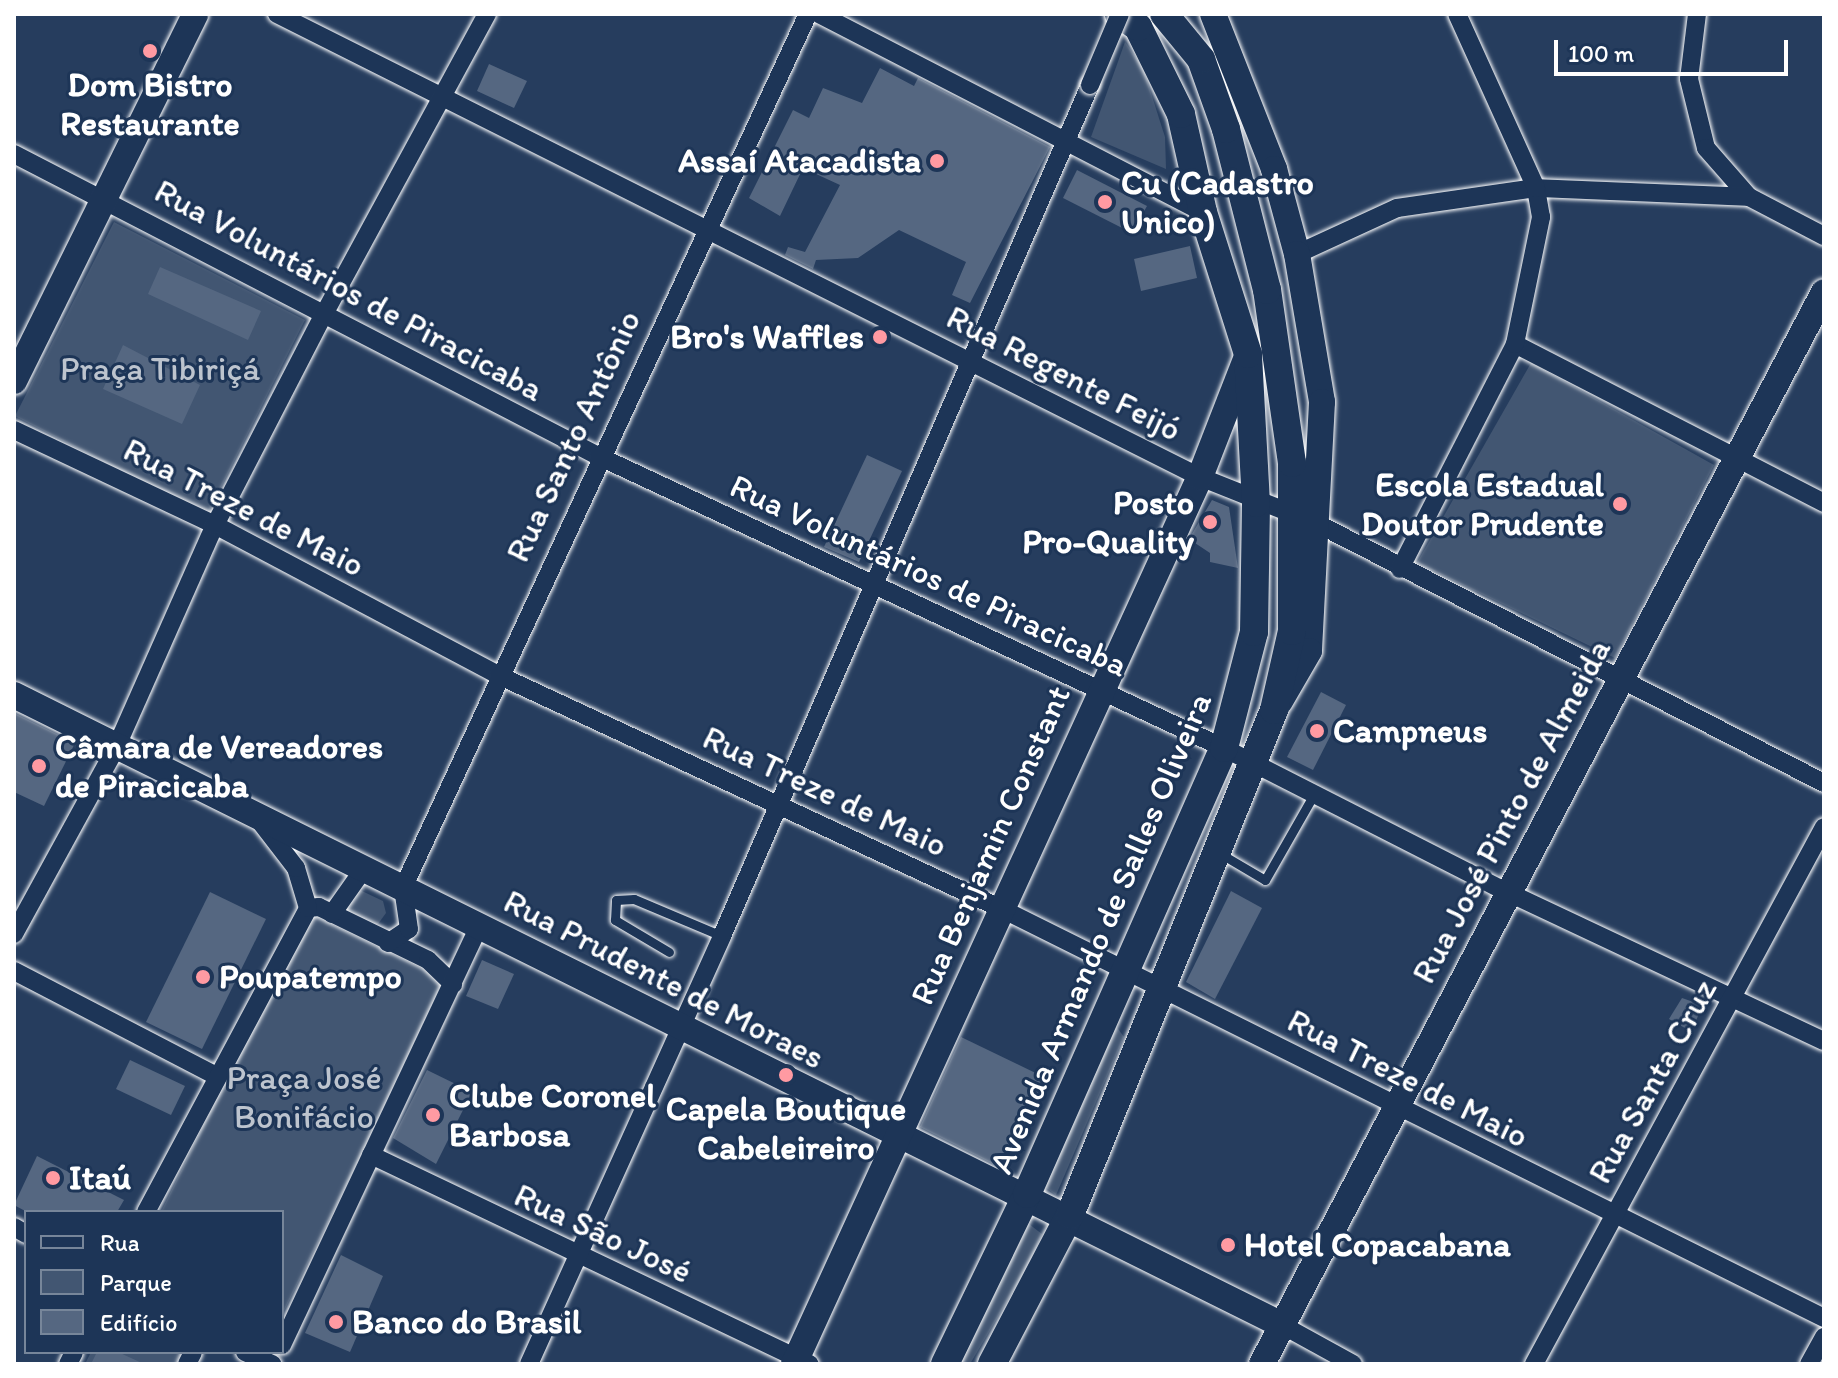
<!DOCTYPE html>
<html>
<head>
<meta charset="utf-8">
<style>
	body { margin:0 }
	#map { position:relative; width:1838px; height:1378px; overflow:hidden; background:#263d5e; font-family:Itim,sans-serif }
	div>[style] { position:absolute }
	.green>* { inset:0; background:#425672 }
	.building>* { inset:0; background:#556781 }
	.roads { filter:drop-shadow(0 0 2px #fff) drop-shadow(0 0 2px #fff) }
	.lane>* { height:9px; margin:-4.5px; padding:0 4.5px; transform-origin:4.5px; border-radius:4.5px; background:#1d3557 }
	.street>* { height:18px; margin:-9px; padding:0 9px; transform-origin:9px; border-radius:9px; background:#1d3557 }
	.secondary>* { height:26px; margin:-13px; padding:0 13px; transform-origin:13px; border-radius:13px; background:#1d3557 }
	.primary>* { height:28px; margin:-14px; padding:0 14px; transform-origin:14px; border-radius:14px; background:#1d3557 }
	.bridges { filter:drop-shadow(0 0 2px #fff) drop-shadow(0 0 2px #fff) }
	.street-bridge>* { height:18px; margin:-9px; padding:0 9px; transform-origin:9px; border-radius:9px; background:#1d3557 }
	.dots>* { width:22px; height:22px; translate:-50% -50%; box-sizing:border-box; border:4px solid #1d3557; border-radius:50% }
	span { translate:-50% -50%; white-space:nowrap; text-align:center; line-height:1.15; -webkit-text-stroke:6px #1d3557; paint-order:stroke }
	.poi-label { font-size:34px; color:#fff; font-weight:700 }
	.right { translate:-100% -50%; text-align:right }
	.left { translate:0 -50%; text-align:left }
	.street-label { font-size:34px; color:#fff }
	.park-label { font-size:34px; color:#bdc4ce }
	.frame { position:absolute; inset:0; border:16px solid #fff; pointer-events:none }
	.legend { position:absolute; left:24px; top:1210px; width:260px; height:144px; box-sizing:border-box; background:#1d3557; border:2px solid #77869a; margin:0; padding:10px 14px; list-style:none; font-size:24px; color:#fff }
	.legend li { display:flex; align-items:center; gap:16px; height:40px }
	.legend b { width:40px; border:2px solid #77869a }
	.scale { position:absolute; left:1554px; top:40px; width:234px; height:36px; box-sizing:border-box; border:4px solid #fff; border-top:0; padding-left:10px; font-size:24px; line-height:28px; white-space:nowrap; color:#fff; -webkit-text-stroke:6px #1d3557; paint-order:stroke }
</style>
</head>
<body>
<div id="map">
	<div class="green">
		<i style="clip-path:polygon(1125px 42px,1143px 68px,1165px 137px,1166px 169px,1091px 137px)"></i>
		<i style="clip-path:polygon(114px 222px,305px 320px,207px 515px,15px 416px)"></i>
		<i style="clip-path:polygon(1531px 363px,1714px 465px,1615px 658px,1417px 563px)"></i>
		<i style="clip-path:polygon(345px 883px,383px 901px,386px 913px,378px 924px,364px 930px,334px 914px,330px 900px)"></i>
		<i style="clip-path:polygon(308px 913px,447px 981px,282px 1315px,282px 1212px,161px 1212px)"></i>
		<i style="clip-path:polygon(1113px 1022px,1124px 1037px,1056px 1195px,1041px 1184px)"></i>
		<i style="clip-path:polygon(1025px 1221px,1042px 1234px,1030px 1262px,970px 1364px,956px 1364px)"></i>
		<i style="clip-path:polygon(91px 1352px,184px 1352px,178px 1364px,85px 1364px)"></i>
	</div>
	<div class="building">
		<i style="clip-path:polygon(489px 64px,527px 81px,514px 108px,477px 91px)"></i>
		<i style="clip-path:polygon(880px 68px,914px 86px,918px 78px,1050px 147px,970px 303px,952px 295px,966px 262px,899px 230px,858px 258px,816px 260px,813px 269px,785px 255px,788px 247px,805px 252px,840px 185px,803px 168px,780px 216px,749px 198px,793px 110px,809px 118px,823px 88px,862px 103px)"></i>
		<i style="clip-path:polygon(1077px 170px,1147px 206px,1132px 233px,1063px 198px)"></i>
		<i style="clip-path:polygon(1190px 246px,1197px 278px,1141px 291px,1134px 259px)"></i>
		<i style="clip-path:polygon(160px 267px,261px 311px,248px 340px,148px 294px)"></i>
		<i style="clip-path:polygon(123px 345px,200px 385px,182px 424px,103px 389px)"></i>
		<i style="clip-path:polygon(867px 455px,902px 471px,859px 562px,824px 547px)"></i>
		<i style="clip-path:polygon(1212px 500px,1229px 507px,1238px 568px,1210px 562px,1210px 553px,1189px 539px)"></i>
		<i style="clip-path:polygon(1321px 692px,1346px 705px,1313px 770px,1287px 757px)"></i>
		<i style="clip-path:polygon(14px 713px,75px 743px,44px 806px,14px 792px)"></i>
		<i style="clip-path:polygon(1231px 891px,1262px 908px,1215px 999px,1186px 982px)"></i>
		<i style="clip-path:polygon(210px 892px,266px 919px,202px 1049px,146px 1022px)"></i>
		<i style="clip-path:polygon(482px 960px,514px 974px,498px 1009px,466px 996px)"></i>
		<i style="clip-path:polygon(1682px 998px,1702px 1005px,1692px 1032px,1669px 1019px)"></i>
		<i style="clip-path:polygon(961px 1037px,1050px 1080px,1005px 1170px,920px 1127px)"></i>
		<i style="clip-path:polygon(130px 1060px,185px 1086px,171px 1115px,116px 1089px)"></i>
		<i style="clip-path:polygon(427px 1070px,472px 1092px,436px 1164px,393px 1138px)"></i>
		<i style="clip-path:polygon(37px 1156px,124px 1200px,117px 1212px,27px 1212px,14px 1205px)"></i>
		<i style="clip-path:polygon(341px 1255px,383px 1276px,350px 1352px,305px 1333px)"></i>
		<i style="clip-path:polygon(97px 1352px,118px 1352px,144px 1364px,91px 1364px)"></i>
	</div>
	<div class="roads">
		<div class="lane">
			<i style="left:1221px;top:854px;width:51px;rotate:30.6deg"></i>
			<i style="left:1265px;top:880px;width:97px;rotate:-60.3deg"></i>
			<i style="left:669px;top:952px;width:63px;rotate:-149.3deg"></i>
			<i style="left:615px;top:920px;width:20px;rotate:-87deg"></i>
			<i style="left:616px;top:900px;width:18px;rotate:-3deg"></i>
			<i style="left:634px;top:899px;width:95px;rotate:22.8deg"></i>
		</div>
		<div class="street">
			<i style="left:277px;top:14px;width:1033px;rotate:26.64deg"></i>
			<i style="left:1200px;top:477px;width:127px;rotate:21.7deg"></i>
			<i style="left:1318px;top:524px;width:568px;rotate:27.11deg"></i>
			<i style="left:819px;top:14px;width:432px;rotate:27.3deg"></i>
			<i style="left:1697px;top:14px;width:65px;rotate:97deg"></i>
			<i style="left:1689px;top:79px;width:71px;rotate:76.2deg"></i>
			<i style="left:1706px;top:148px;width:65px;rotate:48.7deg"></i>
			<i style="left:1749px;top:197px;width:85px;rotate:27.5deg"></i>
			<i style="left:14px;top:154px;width:657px;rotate:27.34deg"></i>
			<i style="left:598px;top:456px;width:691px;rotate:25.01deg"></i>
			<i style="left:1224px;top:748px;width:318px;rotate:27deg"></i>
			<i style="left:1507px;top:892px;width:350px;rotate:25.2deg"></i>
			<i style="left:1297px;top:254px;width:110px;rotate:-24.7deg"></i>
			<i style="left:1397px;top:208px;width:140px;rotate:-8.2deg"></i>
			<i style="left:1536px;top:188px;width:213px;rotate:2.4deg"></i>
			<i style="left:1515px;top:344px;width:348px;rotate:27.2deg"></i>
			<i style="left:14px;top:430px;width:222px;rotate:25.3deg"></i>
			<i style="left:215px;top:525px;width:320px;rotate:27.9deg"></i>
			<i style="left:498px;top:675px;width:558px;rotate:24.91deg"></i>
			<i style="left:1004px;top:910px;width:916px;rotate:26.45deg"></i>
			<i style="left:1400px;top:569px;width:253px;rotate:-62.9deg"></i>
			<i style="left:1515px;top:344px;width:130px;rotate:-78.4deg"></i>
			<i style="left:1541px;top:217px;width:29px;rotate:-100deg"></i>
			<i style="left:1536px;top:188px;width:191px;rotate:-114.4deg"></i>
			<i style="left:308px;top:908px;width:11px;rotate:-5deg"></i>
			<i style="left:319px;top:907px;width:121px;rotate:25.9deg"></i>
			<i style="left:428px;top:960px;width:35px;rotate:44deg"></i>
			<i style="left:332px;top:914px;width:54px;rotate:-54.8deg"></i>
			<i style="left:14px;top:934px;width:212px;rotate:-61.3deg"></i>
			<i style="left:116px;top:748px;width:244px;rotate:-66.1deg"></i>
			<i style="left:215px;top:525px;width:235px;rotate:-62.7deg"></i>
			<i style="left:323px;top:316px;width:344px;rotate:-61.5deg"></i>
			<i style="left:388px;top:943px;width:25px;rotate:-34deg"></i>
			<i style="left:409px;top:929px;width:41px;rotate:-98.3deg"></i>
			<i style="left:403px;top:888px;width:963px;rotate:-65.14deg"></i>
			<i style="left:14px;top:971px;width:226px;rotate:27.4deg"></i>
			<i style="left:371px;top:1155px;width:486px;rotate:25.5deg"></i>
			<i style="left:146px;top:1212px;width:344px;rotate:-61.9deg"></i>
			<i style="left:308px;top:908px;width:42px;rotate:-106.7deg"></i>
			<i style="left:296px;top:868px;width:61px;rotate:-127.6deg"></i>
			<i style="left:14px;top:1227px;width:14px;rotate:30deg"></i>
			<i style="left:1282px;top:1325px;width:81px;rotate:28.8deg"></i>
			<i style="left:282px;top:1345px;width:463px;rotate:-64.8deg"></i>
			<i style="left:245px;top:1352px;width:30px;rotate:24deg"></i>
			<i style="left:68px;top:1364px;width:13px;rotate:-63deg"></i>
			<i style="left:187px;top:1364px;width:13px;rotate:-63deg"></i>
			<i style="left:529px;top:1364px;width:470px;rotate:-65.7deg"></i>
			<i style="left:722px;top:936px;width:927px;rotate:-66.61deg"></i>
			<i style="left:1534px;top:1364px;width:610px;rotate:-61.63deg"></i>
			<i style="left:1809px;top:1364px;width:31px;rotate:-61deg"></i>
		</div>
		<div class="secondary">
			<i style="left:1213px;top:14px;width:167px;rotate:68.5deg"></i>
			<i style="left:1274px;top:169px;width:88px;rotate:74.9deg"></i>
			<i style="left:1297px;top:254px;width:150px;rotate:80.4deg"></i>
			<i style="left:1322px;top:402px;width:249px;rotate:93deg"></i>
			<i style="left:1309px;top:651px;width:58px;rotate:120.1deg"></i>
			<i style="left:14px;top:381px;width:409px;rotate:-63.7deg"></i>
			<i style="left:14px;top:695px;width:1416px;rotate:26.42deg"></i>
			<i style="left:794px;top:1364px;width:976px;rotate:-65.41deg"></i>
			<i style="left:1200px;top:477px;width:132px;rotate:-68.7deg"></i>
			<i style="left:1262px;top:1364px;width:1210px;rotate:-62.33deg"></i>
		</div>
		<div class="primary">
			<i style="left:945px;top:1364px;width:189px;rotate:-64.2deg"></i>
			<i style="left:1027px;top:1194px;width:488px;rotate:-66.2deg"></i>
			<i style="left:1224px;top:748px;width:120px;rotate:-75.5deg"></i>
			<i style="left:1254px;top:632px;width:129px;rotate:-89.1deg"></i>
			<i style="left:1256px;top:503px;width:149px;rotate:-93.1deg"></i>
			<i style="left:1248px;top:354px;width:149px;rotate:-107.6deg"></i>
			<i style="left:1203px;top:212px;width:100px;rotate:-102.7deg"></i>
			<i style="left:1181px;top:114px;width:97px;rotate:-116.3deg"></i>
			<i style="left:1138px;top:27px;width:23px;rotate:-146deg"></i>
			<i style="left:992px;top:1364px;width:168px;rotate:-62.4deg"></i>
			<i style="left:1070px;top:1215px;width:545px;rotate:-68deg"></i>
			<i style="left:1274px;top:710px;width:81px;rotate:-77.2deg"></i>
			<i style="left:1292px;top:631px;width:168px;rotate:-90deg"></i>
			<i style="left:1292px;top:463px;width:175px;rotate:-98.2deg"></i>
			<i style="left:1267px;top:290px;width:166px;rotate:-104.3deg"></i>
			<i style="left:1226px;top:129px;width:74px;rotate:-109.7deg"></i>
			<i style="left:1201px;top:59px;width:58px;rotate:-129.4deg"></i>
		</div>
	</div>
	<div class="bridges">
		<div class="street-bridge">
			<i style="left:1090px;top:85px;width:77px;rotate:-67.1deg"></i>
		</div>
	</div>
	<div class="dots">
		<i style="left:150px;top:51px;background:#ff9aa2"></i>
		<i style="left:937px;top:161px;background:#ff9aa2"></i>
		<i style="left:1105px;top:202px;background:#ff9aa2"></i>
		<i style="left:880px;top:337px;background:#ff9aa2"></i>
		<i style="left:1620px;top:504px;background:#ff9aa2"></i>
		<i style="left:1210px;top:522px;background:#ff9aa2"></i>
		<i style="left:1317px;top:731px;background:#ff9aa2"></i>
		<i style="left:39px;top:766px;background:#ff9aa2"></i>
		<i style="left:203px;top:977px;background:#ff9aa2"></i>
		<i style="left:786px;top:1075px;background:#ff9aa2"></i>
		<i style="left:433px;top:1115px;background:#ff9aa2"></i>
		<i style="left:53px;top:1178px;background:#ff9aa2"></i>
		<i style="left:1228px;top:1245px;background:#ff9aa2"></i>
		<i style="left:336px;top:1322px;background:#ff9aa2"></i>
	</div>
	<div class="poi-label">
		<span style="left:150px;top:104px">Dom Bistro<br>Restaurante</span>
		<span class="right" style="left:921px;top:161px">Assaí Atacadista</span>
		<span class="left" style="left:1121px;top:202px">Cu (Cadastro<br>Unico)</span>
		<span class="right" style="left:864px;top:337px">Bro's Waffles</span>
		<span class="right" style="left:1604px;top:504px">Escola Estadual<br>Doutor Prudente</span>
		<span class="right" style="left:1194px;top:522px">Posto<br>Pro-Quality</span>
		<span class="left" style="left:1333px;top:731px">Campneus</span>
		<span class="left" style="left:55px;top:766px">Câmara de Vereadores<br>de Piracicaba</span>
		<span class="left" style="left:219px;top:977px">Poupatempo</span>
		<span class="left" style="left:449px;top:1115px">Clube Coronel<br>Barbosa</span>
		<span style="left:786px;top:1128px">Capela Boutique<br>Cabeleireiro</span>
		<span class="left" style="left:69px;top:1178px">Itaú</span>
		<span class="left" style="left:1244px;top:1245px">Hotel Copacabana</span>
		<span class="left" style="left:352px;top:1322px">Banco do Brasil</span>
	</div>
	<div class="street-label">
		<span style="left:349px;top:290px;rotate:28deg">Rua Voluntários de Piracicaba</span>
		<span style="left:1064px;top:373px;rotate:27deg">Rua Regente Feijó</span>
		<span style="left:573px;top:436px;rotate:-65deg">Rua Santo Antônio</span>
		<span style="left:244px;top:507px;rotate:27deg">Rua Treze de Maio</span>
		<span style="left:929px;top:575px;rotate:25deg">Rua Voluntários de Piracicaba</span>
		<span style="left:825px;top:791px;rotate:25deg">Rua Treze de Maio</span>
		<span style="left:1511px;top:811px;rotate:-62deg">Rua José Pinto de Almeida</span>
		<span style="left:990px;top:845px;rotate:-66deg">Rua Benjamin Constant</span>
		<span style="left:1100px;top:933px;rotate:-67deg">Avenida Armando de Salles Oliveira</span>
		<span style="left:664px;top:979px;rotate:27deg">Rua Prudente de Moraes</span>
		<span style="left:1408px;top:1078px;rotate:27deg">Rua Treze de Maio</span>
		<span style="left:1652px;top:1081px;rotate:-61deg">Rua Santa Cruz</span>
		<span style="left:603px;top:1233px;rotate:25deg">Rua São José</span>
	</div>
	<div class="park-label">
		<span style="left:160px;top:369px">Praça Tibiriçá</span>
		<span style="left:304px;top:1097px">Praça José<br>Bonifácio</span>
	</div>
	<div class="frame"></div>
	<ul class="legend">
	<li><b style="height:10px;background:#1d3557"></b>Rua</li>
	<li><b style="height:22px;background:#425672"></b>Parque</li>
	<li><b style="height:22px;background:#556781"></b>Edifício</li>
	</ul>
	<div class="scale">100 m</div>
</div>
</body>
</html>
